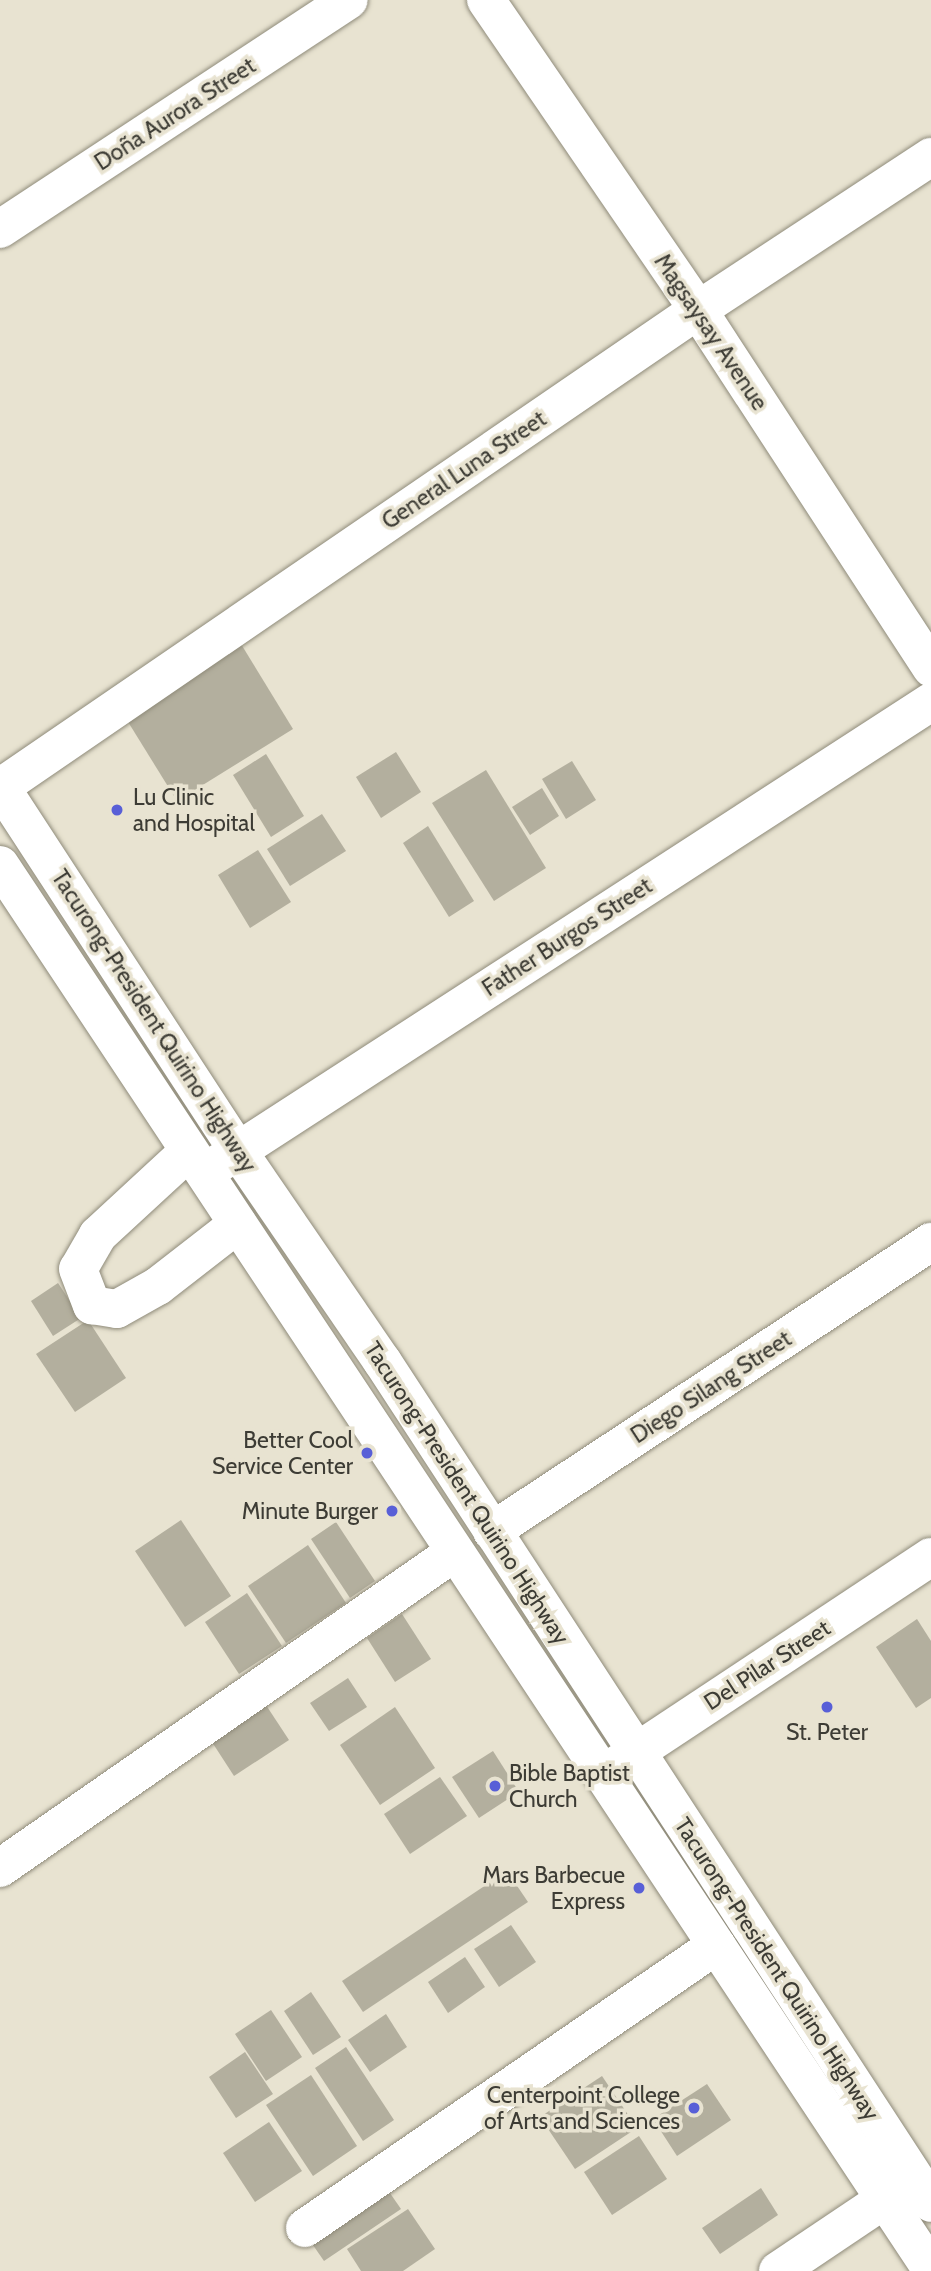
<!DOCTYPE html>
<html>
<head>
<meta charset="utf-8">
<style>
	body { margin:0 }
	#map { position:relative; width:931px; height:2271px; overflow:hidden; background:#e8e3d1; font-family:Cabin,sans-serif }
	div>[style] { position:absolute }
	.building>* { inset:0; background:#b3af9e }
	.roads { filter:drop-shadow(0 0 2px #8f8b7a) drop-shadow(0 0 2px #8f8b7a) }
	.minor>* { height:38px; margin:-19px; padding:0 19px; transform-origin:19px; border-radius:19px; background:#fff }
	.highway>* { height:38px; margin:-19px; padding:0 19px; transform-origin:19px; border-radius:19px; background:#fff }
	.dots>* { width:19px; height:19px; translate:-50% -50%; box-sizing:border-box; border:4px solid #e8e3d1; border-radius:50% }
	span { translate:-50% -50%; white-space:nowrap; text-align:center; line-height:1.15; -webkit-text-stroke:7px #e8e3d1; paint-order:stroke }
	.street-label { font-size:23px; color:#3d3c35 }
	.poi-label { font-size:23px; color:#3d3c35 }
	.left { translate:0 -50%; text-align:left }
	.right { translate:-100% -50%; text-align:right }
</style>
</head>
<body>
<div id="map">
	<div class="building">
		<i style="clip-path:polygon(241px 644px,293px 729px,177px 801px,125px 717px)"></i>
		<i style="clip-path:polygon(396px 752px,421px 792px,381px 818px,356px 777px)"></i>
		<i style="clip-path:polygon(266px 754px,304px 816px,271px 837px,233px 775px)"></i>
		<i style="clip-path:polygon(572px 761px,596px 800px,566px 819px,542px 779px)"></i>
		<i style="clip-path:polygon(486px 770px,546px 868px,494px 901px,432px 803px)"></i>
		<i style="clip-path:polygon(542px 788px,559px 816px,530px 835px,512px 807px)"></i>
		<i style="clip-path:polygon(322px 814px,346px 851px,290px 886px,267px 849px)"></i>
		<i style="clip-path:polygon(428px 826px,474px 901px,449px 917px,403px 843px)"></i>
		<i style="clip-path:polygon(258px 850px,291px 902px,250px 928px,218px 875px)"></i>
		<i style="clip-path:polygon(58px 1283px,81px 1318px,53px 1336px,31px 1301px)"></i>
		<i style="clip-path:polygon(88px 1320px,126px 1378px,75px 1412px,36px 1354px)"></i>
		<i style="clip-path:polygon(181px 1520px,231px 1596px,185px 1627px,135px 1551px)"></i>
		<i style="clip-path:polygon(336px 1522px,375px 1581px,350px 1598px,311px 1539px)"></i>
		<i style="clip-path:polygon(308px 1545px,346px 1603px,286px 1643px,248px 1586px)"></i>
		<i style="clip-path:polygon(247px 1593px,282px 1646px,239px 1674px,205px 1622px)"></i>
		<i style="clip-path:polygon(402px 1614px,431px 1659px,395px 1682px,367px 1638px)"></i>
		<i style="clip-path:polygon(917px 1619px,931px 1641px,931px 1698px,916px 1708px,876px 1647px)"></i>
		<i style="clip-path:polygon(348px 1678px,367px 1707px,329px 1731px,310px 1703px)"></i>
		<i style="clip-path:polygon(264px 1702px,289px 1740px,234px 1776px,210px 1739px)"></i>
		<i style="clip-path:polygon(395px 1707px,435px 1768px,380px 1805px,340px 1745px)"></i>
		<i style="clip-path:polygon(493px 1751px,519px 1792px,479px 1818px,452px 1777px)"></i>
		<i style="clip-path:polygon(440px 1777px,467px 1816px,410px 1854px,384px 1814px)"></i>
		<i style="clip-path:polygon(507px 1871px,528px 1902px,363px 2012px,342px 1981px)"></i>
		<i style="clip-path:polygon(511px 1925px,536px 1962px,499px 1987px,474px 1949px)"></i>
		<i style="clip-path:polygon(465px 1957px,485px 1987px,448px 2013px,428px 1982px)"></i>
		<i style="clip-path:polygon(311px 1992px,341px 2037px,313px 2055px,284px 2011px)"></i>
		<i style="clip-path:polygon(271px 2010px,302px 2057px,266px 2081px,235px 2034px)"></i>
		<i style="clip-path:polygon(386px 2014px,407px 2047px,370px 2072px,348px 2040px)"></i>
		<i style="clip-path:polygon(346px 2047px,394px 2120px,363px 2141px,315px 2068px)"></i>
		<i style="clip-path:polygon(245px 2052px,273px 2094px,236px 2118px,209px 2077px)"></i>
		<i style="clip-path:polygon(311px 2075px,357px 2146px,313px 2176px,266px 2105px)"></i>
		<i style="clip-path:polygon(602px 2076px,637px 2128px,575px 2169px,540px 2117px)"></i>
		<i style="clip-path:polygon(707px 2084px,731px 2120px,677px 2156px,653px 2119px)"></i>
		<i style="clip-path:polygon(269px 2122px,302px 2171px,255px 2202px,223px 2153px)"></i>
		<i style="clip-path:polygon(639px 2136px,667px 2179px,612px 2215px,584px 2172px)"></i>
		<i style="clip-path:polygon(383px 2183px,401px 2209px,324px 2261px,306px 2235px)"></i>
		<i style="clip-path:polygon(761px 2188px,778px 2215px,720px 2254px,702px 2228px)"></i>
		<i style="clip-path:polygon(408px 2209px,435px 2249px,403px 2271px,361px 2271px,347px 2249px)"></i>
	</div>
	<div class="roads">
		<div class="minor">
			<i style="left:486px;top:0;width:376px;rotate:55.6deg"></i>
			<i style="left:698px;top:310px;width:427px;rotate:56.9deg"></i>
			<i style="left:0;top:229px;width:417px;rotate:-33.3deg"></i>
			<i style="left:1px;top:787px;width:845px;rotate:-34.39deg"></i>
			<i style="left:698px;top:310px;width:279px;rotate:-33.3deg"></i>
			<i style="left:189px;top:1151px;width:124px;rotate:137.3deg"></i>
			<i style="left:98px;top:1235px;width:39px;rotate:120deg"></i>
			<i style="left:78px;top:1269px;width:39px;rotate:69deg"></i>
			<i style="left:92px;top:1305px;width:25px;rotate:9deg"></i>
			<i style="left:117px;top:1309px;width:47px;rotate:-29.3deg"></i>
			<i style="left:158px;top:1286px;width:101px;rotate:-37.8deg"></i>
			<i style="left:210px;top:1169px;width:859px;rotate:-32.93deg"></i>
			<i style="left:492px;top:1531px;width:526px;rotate:-33.36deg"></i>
			<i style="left:609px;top:1770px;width:386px;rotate:-33.5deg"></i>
			<i style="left:0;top:1868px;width:554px;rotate:-34.78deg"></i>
			<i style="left:305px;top:2228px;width:499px;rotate:-34.5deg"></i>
			<i style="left:778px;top:2271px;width:129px;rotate:-33.9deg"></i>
		</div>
		<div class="highway">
			<i style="left:0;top:786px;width:436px;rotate:56.9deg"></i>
			<i style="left:238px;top:1151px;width:255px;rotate:55.6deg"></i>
			<i style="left:382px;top:1361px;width:1005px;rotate:56.89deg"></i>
			<i style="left:0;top:865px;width:1685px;rotate:56.45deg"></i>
		</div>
	</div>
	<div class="dots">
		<i style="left:117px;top:810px;background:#585fd7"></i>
		<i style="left:367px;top:1453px;background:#585fd7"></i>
		<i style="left:392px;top:1511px;background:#585fd7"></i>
		<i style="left:827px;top:1707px;background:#585fd7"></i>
		<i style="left:495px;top:1786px;background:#585fd7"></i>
		<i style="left:639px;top:1888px;background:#585fd7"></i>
		<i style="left:694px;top:2108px;background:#585fd7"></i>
	</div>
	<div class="street-label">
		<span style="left:175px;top:114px;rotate:-33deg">Doña Aurora Street</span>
		<span style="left:711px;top:332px;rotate:56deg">Magsaysay Avenue</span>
		<span style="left:464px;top:470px;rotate:-34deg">General Luna Street</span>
		<span style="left:567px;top:937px;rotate:-33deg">Father Burgos Street</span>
		<span style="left:154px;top:1021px;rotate:57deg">Tacurong-President Quirino Highway</span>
		<span style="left:711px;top:1387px;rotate:-33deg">Diego Silang Street</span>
		<span style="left:467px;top:1493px;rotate:57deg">Tacurong-President Quirino Highway</span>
		<span style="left:767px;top:1665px;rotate:-33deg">Del Pilar Street</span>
		<span style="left:777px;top:1969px;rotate:57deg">Tacurong-President Quirino Highway</span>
	</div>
	<div class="poi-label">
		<span class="left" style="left:133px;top:810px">Lu Clinic<br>and Hospital</span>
		<span class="right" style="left:353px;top:1453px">Better Cool<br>Service Center</span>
		<span class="right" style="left:378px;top:1511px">Minute Burger</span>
		<span style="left:827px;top:1732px">St. Peter</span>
		<span class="left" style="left:509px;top:1786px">Bible Baptist<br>Church</span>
		<span class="right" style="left:625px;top:1888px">Mars Barbecue<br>Express</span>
		<span class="right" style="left:680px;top:2108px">Centerpoint College<br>of Arts and Sciences</span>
	</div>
</div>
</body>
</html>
